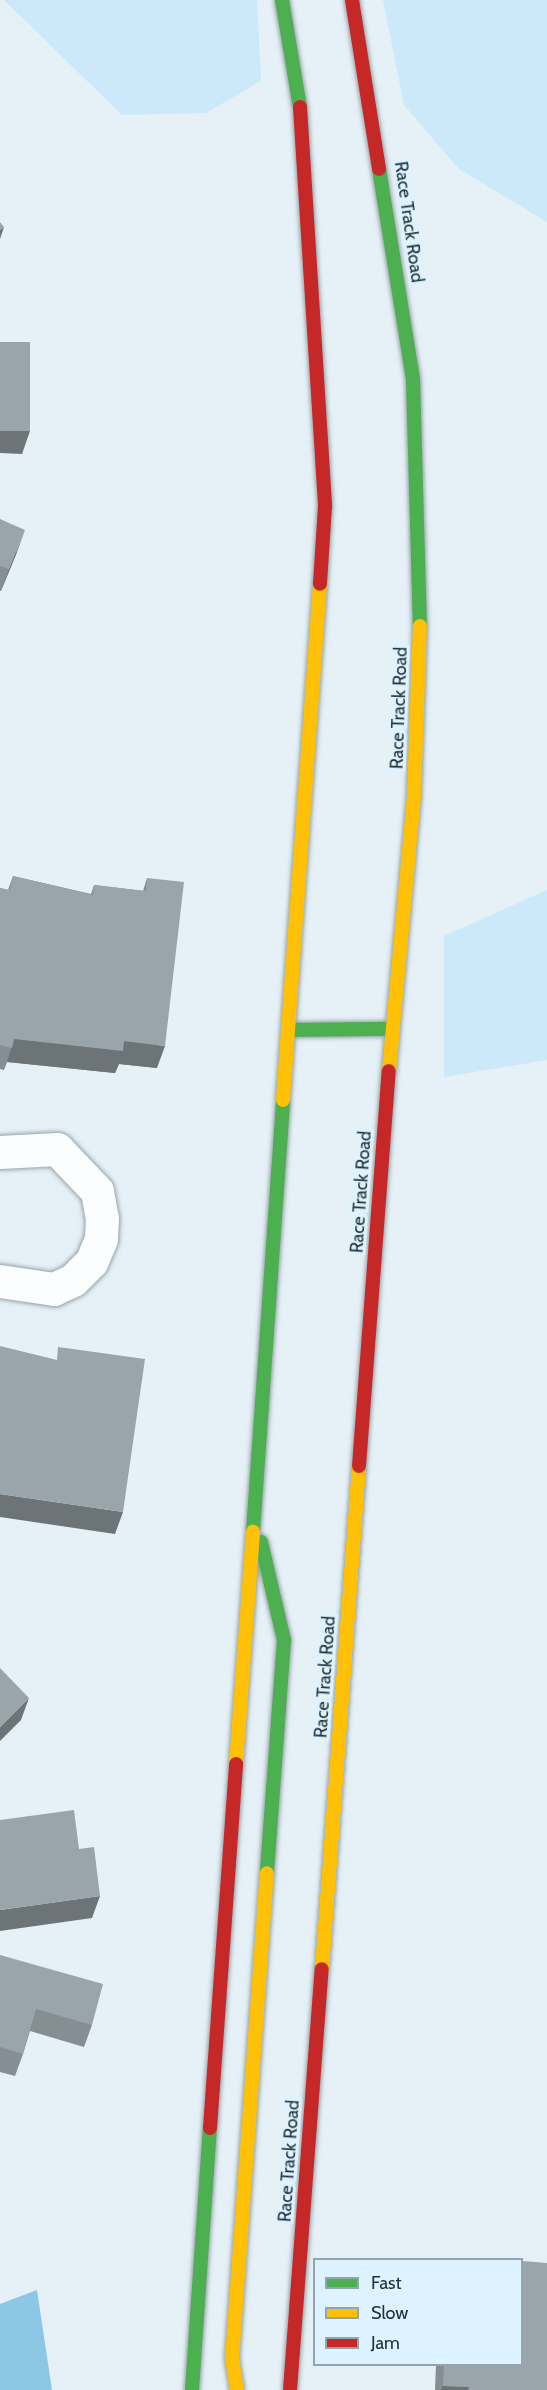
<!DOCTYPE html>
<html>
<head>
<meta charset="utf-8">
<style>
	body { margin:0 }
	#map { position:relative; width:547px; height:2390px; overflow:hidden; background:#e5f1f7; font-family:Cabin,sans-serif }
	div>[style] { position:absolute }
	.green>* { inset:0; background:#cbe9f9 }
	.water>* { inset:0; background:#8cc8e6 }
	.roads { filter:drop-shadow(0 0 2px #99a4aa) drop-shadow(0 0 2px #99a4aa) }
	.street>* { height:33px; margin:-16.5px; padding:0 16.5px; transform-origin:16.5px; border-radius:16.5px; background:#fbfdfe }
	.fast>* { height:14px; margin:-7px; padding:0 7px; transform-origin:7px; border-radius:7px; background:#4caf50 }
	.slow>* { height:14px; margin:-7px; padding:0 7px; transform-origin:7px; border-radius:7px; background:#ffc107 }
	.jam>* { height:14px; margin:-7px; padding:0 7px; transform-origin:7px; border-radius:7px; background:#c62828 }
	.wall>* { inset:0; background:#848e93 }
	.shaded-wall>* { inset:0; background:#6c7478 }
	.building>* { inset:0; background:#9aa5ab }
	span { translate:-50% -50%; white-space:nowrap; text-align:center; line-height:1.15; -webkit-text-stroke:6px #ddf3ff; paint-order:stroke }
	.street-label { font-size:18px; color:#223138 }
	.legend { position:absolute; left:313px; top:2258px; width:210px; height:108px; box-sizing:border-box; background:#ddf3ff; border:2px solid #92a5af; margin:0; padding:8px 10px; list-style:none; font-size:18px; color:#223138 }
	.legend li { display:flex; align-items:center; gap:12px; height:30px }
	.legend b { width:30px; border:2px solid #92a5af }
</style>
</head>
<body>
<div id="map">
	<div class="green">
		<i style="clip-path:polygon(4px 0,257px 0,261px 81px,206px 113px,122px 115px)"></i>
		<i style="clip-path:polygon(383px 0,547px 0,547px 222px,459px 169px,404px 105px)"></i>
		<i style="clip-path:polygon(547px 890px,547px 1060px,444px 1077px,444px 936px)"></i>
	</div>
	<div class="water">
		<i style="clip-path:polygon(37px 2290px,52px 2390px,0 2390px,0 2304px)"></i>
	</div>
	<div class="roads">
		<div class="street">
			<i style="left:0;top:1152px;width:57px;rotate:-3deg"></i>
			<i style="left:57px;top:1149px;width:58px;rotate:46.4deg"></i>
			<i style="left:97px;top:1191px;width:27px;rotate:80deg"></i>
			<i style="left:102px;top:1218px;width:21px;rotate:93deg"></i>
			<i style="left:101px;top:1239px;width:25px;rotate:113deg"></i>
			<i style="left:91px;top:1262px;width:25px;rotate:135deg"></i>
			<i style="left:73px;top:1280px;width:21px;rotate:155deg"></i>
			<i style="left:54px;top:1289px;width:55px;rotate:-171.6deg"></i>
		</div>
		<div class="fast">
			<i style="left:282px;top:0;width:109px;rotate:80.5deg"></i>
			<i style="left:379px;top:169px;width:213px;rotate:80.8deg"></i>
			<i style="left:413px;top:379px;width:247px;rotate:88.4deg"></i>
			<i style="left:290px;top:1030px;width:102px;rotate:-0.6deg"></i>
			<i style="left:253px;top:1532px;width:433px;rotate:-86deg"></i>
			<i style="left:261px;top:1542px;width:101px;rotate:76.8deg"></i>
			<i style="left:284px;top:1640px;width:234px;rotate:94.2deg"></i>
			<i style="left:192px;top:2390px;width:263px;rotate:-86.1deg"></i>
		</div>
		<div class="slow">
			<i style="left:389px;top:1071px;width:277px;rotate:-84.8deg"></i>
			<i style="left:414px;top:795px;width:169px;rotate:-88deg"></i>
			<i style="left:283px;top:1100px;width:517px;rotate:-85.9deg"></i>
			<i style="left:236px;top:1764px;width:233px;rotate:-85.8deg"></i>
			<i style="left:322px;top:1969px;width:504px;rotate:-85.79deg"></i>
			<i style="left:237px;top:2390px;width:31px;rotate:-99deg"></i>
			<i style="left:232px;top:2359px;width:487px;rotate:-85.9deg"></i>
		</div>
		<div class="jam">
			<i style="left:352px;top:0;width:171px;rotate:80.9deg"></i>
			<i style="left:300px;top:107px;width:400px;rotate:86.4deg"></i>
			<i style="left:325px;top:506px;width:78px;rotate:93.7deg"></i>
			<i style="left:359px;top:1466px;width:396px;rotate:-85.7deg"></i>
			<i style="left:210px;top:2128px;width:365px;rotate:-85.9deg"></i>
			<i style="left:290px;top:2390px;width:422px;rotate:-85.7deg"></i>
		</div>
	</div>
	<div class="wall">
		<i style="clip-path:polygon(0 519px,17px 552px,1px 591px,0 591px)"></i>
		<i style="clip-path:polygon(13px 876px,91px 894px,94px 885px,143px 891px,147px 878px,157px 1068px,119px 1064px,115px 1073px,7px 1062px,4px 1070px,0 1069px,0 888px,8px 890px)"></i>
		<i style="clip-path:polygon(0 1955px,92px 2025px,84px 2047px,30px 2031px,23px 2054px,15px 2076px,0 2072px)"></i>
		<i style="clip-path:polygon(436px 2364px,522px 2364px,547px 2390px,435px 2390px)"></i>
	</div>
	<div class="shaded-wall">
		<i style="clip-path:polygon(4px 227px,0 239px,0 230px)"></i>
		<i style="clip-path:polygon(0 431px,30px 431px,22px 454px,0 453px)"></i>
		<i style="clip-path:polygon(25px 530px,17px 552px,1px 591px,9px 569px)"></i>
		<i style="clip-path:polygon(14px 1039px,124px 1041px,165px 1046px,157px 1068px,119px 1064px,115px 1073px,7px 1062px)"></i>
		<i style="clip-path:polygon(0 1494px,123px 1512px,115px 1534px,0 1517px)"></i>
		<i style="clip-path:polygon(29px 1698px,21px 1720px,0 1741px,0 1727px)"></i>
		<i style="clip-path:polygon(100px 1896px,92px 1918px,0 1931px,0 1910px)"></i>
		<i style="clip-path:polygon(443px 2386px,469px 2387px,468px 2390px,441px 2390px)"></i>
	</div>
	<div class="building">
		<i style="clip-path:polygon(0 222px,4px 227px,0 230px)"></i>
		<i style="clip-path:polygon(0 342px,30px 342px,30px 431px,0 431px)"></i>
		<i style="clip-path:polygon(0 519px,25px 530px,9px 569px,0 566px)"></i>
		<i style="clip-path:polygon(13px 876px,93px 895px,94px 885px,146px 891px,147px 878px,184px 882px,165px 1046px,124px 1041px,123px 1051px,14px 1039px,12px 1048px,0 1045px,0 888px,10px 890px)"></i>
		<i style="clip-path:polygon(0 1346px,57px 1360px,58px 1347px,145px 1359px,123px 1512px,0 1494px)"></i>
		<i style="clip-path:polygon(0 1668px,29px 1698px,0 1727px)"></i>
		<i style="clip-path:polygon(74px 1810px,79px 1849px,94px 1847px,100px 1896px,0 1910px,0 1820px)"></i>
		<i style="clip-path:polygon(0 1955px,103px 1984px,92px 2025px,36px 2009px,23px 2054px,0 2047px)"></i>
		<i style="clip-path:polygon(522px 2261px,547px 2263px,547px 2390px,469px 2390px,469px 2387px,443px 2386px,444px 2364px,522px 2364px)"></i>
	</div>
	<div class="street-label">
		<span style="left:409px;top:222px;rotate:82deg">Race Track Road</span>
		<span style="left:399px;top:708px;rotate:-88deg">Race Track Road</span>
		<span style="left:361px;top:1192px;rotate:-86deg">Race Track Road</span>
		<span style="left:325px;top:1677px;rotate:-86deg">Race Track Road</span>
		<span style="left:289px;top:2161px;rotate:-86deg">Race Track Road</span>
	</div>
	<ul class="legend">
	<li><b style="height:8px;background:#4caf50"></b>Fast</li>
	<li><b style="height:8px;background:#ffc107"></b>Slow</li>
	<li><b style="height:8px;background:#c62828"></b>Jam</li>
	</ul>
</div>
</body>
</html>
